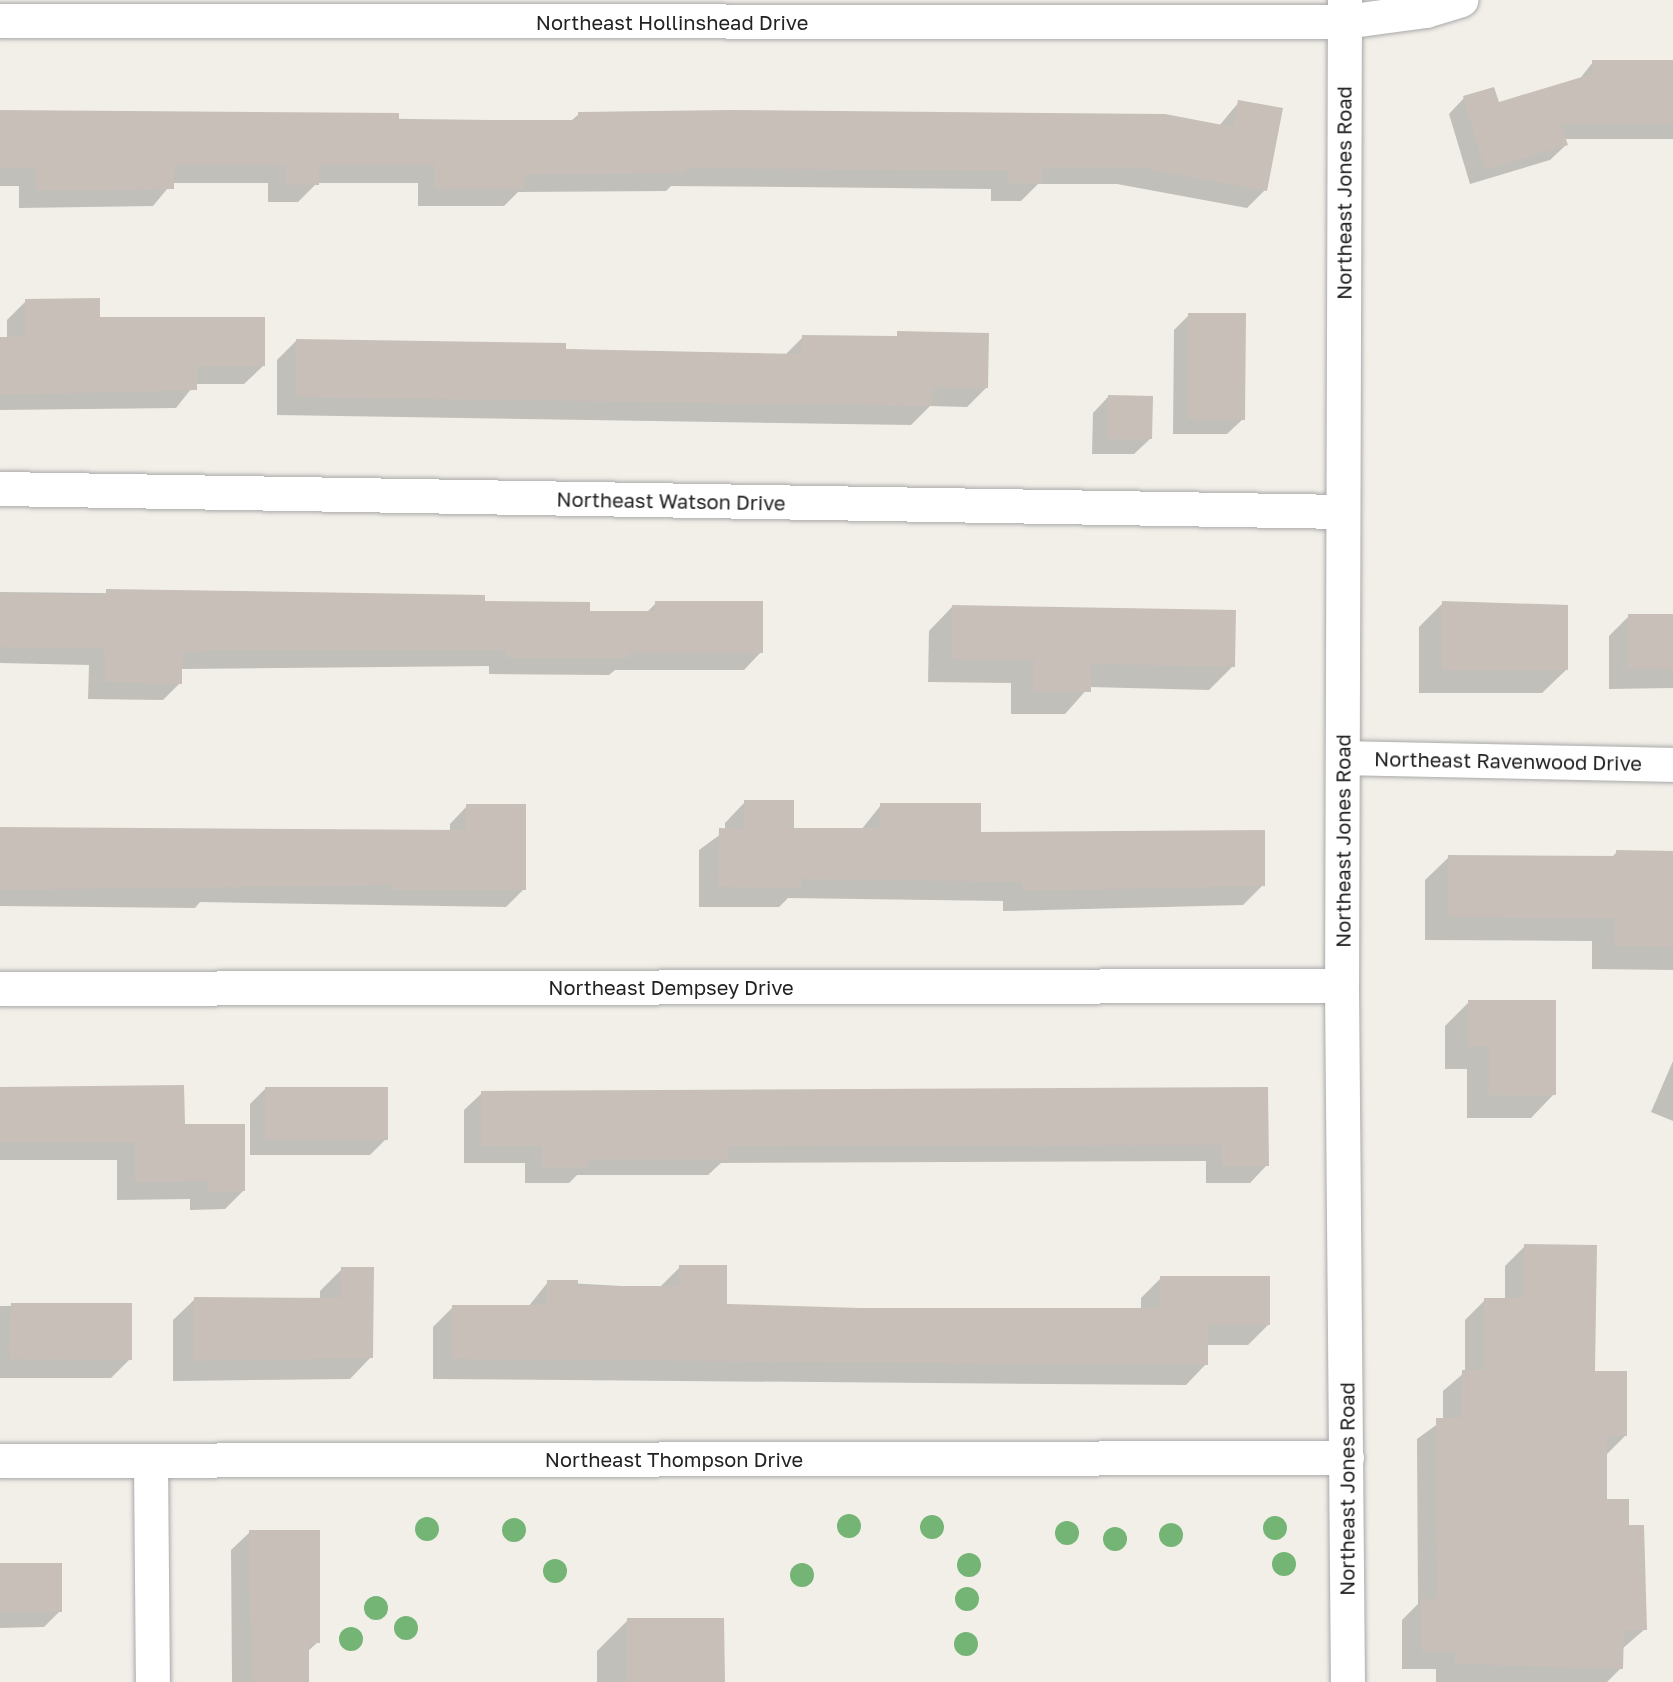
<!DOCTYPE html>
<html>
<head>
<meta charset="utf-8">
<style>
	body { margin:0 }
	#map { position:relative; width:1673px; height:1682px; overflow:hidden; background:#f2efe9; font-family:"Golos Text",sans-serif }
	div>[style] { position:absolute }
	.shadow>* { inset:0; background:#0003 }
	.building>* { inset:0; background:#c7bfb8 }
	.roads { filter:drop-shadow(0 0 2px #a9a9a9) drop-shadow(0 0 2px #a9a9a9) }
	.street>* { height:34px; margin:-17px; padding:0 17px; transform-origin:17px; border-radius:17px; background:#fff }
	.trees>* { width:24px; height:24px; margin:-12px; border-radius:50%; background:#74b475 }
	span { translate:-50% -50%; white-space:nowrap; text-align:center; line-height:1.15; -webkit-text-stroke:7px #fff; paint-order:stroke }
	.street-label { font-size:20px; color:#222 }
</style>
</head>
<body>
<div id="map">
	<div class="shadow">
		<i style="clip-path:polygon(1673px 61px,1673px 139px,1564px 139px,1566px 145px,1550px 160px,1470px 184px,1449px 114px,1464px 98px,1498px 105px,1578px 81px,1593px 62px)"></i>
		<i style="clip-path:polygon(1239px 102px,1265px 190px,1247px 208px,1117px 184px,1038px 184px,1021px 201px,991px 201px,991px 189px,671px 186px,666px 191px,518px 192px,504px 206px,418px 206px,418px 183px,317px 183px,298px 202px,268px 202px,268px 183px,172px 183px,153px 206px,19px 208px,19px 186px,0 186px,0 114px,571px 121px,579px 114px,1219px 126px)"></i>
		<i style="clip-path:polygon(26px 301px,98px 319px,263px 366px,244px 384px,195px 384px,176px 408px,0 410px,0 338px,7px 339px,7px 320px)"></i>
		<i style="clip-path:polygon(1189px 315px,1243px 419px,1227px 434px,1173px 434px,1174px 330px)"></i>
		<i style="clip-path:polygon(803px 337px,986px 388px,967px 407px,930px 406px,911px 425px,277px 415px,277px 360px,296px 341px,784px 356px)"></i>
		<i style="clip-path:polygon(1108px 397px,1150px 439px,1134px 454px,1092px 454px,1093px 413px)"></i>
		<i style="clip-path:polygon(0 592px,483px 597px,483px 603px,588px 613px,646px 613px,656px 603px,761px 652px,744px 670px,615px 670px,609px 675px,489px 674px,489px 666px,180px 669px,180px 683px,163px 700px,88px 699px,89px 665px,0 663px)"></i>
		<i style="clip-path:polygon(1443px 603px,1566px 670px,1542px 693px,1419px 693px,1419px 627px)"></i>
		<i style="clip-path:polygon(952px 607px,1233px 666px,1209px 690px,1089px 687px,1065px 714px,1011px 714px,1011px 683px,928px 682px,929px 631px)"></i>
		<i style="clip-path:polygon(1629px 616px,1673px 616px,1673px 688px,1609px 689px,1609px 636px)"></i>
		<i style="clip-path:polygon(745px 802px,792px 830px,861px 830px,881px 805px,979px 834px,1263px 885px,1243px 905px,1003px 911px,1003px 901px,788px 898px,779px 907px,699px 907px,699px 850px,725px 831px,725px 823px)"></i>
		<i style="clip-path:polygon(467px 806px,524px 889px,506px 907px,200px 902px,195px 908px,0 906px,0 829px,450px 832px,450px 824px)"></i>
		<i style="clip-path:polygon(1617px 852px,1673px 886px,1673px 970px,1592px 969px,1592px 941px,1425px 940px,1425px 880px,1449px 857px,1611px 858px)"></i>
		<i style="clip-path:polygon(1469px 1002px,1554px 1094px,1531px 1118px,1467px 1118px,1467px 1069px,1445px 1069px,1445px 1026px)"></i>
		<i style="clip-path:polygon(1673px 1061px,1673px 1121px,1651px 1112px)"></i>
		<i style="clip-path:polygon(265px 1089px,386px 1139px,370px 1155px,250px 1155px,250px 1104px)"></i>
		<i style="clip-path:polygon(1266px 1089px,1267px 1165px,1250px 1183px,1206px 1183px,1206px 1161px,721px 1163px,708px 1175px,577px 1175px,569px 1183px,525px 1183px,525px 1163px,464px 1163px,464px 1110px,482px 1093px)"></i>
		<i style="clip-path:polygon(0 1090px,183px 1126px,243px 1191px,225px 1209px,190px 1210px,190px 1199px,117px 1200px,117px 1160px,0 1160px)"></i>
		<i style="clip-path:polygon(1525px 1246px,1625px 1436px,1605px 1456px,1605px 1501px,1627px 1527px,1645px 1629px,1622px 1649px,1621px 1668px,1607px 1682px,1436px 1682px,1436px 1669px,1402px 1669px,1402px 1620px,1418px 1604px,1417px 1439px,1443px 1420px,1443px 1391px,1465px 1372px,1465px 1320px,1485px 1300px,1505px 1300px,1505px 1266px)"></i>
		<i style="clip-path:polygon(680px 1267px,725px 1306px,860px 1310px,1141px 1310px,1141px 1298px,1161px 1278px,1268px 1325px,1248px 1345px,1206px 1345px,1206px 1364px,1186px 1385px,433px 1379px,433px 1327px,453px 1307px,528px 1307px,548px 1282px,659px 1288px)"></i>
		<i style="clip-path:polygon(342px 1269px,371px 1357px,350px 1379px,173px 1381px,173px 1320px,195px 1299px,320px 1300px,320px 1291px)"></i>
		<i style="clip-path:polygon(130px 1305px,130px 1359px,111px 1378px,0 1378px,0 1306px)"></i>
		<i style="clip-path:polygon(250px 1532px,318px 1642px,307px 1652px,307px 1682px,232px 1682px,231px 1550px)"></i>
		<i style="clip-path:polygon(0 1564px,60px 1611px,44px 1627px,0 1628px)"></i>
		<i style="clip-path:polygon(628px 1620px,723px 1682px,597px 1682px,597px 1651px)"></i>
	</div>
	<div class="building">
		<i style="clip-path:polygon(1592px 60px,1673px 60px,1673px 124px,1561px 124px,1568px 145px,1485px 170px,1463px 96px,1494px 87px,1499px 102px,1592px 74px)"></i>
		<i style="clip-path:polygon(1238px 100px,1283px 108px,1267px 191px,1136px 167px,1042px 167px,1042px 183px,1009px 183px,1009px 171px,686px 168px,687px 173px,524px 174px,524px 189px,435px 189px,435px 165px,319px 165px,319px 185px,286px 185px,286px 165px,174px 165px,174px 189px,106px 190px,36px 190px,36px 168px,0 168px,0 110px,399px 113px,399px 120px,578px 120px,578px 112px,730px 110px,1165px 114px,1233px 127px)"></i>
		<i style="clip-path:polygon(100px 298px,100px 317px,265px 317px,265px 366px,197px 366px,197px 390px,0 395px,0 337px,25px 337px,25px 299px)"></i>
		<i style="clip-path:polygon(1188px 313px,1246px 313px,1245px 420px,1188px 419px)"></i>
		<i style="clip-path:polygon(897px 331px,989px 333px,988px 388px,933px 387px,932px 406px,295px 397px,296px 339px,566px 343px,566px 349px,802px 354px,802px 335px,897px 336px)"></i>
		<i style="clip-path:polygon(1108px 395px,1153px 396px,1152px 439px,1107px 439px)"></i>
		<i style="clip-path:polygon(106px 589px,485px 595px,485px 601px,590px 602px,590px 611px,655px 611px,655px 601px,763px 601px,763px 653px,629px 653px,629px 658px,506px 658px,506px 650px,213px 650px,182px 653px,182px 684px,105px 682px,105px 649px,0 647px,0 593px,106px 595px)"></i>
		<i style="clip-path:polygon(1442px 601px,1568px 605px,1568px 670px,1442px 670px)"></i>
		<i style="clip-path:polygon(952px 605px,1236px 610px,1235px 667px,1091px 664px,1091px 692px,1033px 691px,1034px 660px,951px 659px)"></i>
		<i style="clip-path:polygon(1628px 614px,1673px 614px,1673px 669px,1628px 669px)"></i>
		<i style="clip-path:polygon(744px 800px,794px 800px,794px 828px,880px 828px,880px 803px,981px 803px,981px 832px,1265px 830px,1265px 886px,1022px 891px,1022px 882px,801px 879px,801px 888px,718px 887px,719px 828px,744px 829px)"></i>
		<i style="clip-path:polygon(466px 804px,526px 804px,526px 890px,393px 890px,393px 885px,0 890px,0 827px,466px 830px)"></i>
		<i style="clip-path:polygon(1616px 850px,1673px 851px,1673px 947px,1614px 946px,1615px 918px,1447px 917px,1448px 855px,1616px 856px)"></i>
		<i style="clip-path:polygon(1468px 1000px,1556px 1000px,1556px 1095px,1489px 1095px,1489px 1046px,1468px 1046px)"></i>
		<i style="clip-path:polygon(184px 1085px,185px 1124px,245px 1124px,245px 1191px,208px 1192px,208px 1181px,135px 1182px,135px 1142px,0 1142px,0 1087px)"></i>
		<i style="clip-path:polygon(265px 1087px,388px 1087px,388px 1140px,265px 1140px)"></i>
		<i style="clip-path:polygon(1268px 1087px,1269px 1166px,1222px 1166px,1222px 1145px,728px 1146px,728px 1159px,588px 1159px,588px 1167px,542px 1167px,542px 1146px,481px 1146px,481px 1091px)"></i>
		<i style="clip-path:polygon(1524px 1244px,1597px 1245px,1595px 1371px,1627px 1371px,1627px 1436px,1607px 1436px,1607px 1499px,1629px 1499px,1629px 1525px,1644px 1525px,1647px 1630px,1624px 1630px,1623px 1669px,1455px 1664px,1455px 1651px,1421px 1651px,1421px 1599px,1437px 1599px,1436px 1418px,1461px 1418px,1462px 1370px,1484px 1370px,1484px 1298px,1523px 1298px)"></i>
		<i style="clip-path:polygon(679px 1265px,727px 1265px,727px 1304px,860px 1308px,1160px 1308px,1160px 1276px,1270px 1276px,1270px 1325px,1208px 1325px,1208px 1365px,452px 1359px,452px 1305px,547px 1305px,547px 1280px,578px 1280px,578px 1286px,679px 1286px)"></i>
		<i style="clip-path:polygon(341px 1267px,374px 1267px,373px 1358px,193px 1361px,194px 1297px,341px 1298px)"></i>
		<i style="clip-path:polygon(11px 1303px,132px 1303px,132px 1360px,10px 1359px)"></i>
		<i style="clip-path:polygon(249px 1530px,320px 1530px,320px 1643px,309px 1643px,309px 1682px,252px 1682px)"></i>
		<i style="clip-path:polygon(0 1563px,62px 1563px,62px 1612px,0 1612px)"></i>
		<i style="clip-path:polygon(627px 1618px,724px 1618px,725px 1682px,627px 1682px)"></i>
	</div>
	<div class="roads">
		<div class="street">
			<i style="left:1345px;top:0;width:986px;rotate:90.17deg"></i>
			<i style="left:1342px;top:986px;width:696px;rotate:89.51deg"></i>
			<i style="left:0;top:21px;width:1345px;rotate:0.04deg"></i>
			<i style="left:1345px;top:22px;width:82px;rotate:-7.7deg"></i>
			<i style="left:1426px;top:11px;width:37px;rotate:-17deg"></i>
			<i style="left:0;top:489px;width:1343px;rotate:0.98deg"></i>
			<i style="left:1344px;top:758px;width:329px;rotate:1.2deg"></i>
			<i style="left:0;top:989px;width:1342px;rotate:-0.13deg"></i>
			<i style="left:0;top:1461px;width:1347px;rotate:-0.13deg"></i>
			<i style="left:151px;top:1462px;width:220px;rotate:89.5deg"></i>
		</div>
	</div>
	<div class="trees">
		<i style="left:849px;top:1526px"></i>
		<i style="left:932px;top:1527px"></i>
		<i style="left:1275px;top:1528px"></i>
		<i style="left:427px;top:1529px"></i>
		<i style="left:514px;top:1530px"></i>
		<i style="left:1067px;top:1533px"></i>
		<i style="left:1171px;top:1535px"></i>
		<i style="left:1115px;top:1539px"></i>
		<i style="left:1284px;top:1564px"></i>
		<i style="left:969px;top:1565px"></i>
		<i style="left:555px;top:1571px"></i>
		<i style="left:802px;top:1575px"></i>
		<i style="left:967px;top:1599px"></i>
		<i style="left:376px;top:1608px"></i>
		<i style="left:406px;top:1628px"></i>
		<i style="left:351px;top:1639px"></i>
		<i style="left:966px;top:1644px"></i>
	</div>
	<div class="street-label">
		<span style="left:672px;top:22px">Northeast Hollinshead Drive</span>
		<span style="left:1344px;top:193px;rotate:-90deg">Northeast Jones Road</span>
		<span style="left:671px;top:501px;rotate:1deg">Northeast Watson Drive</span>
		<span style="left:1508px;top:761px;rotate:1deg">Northeast Ravenwood Drive</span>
		<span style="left:1343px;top:841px;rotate:-90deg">Northeast Jones Road</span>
		<span style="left:671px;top:987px">Northeast Dempsey Drive</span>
		<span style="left:674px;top:1459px">Northeast Thompson Drive</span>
		<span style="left:1347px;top:1489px;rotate:-90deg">Northeast Jones Road</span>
	</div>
</div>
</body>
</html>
